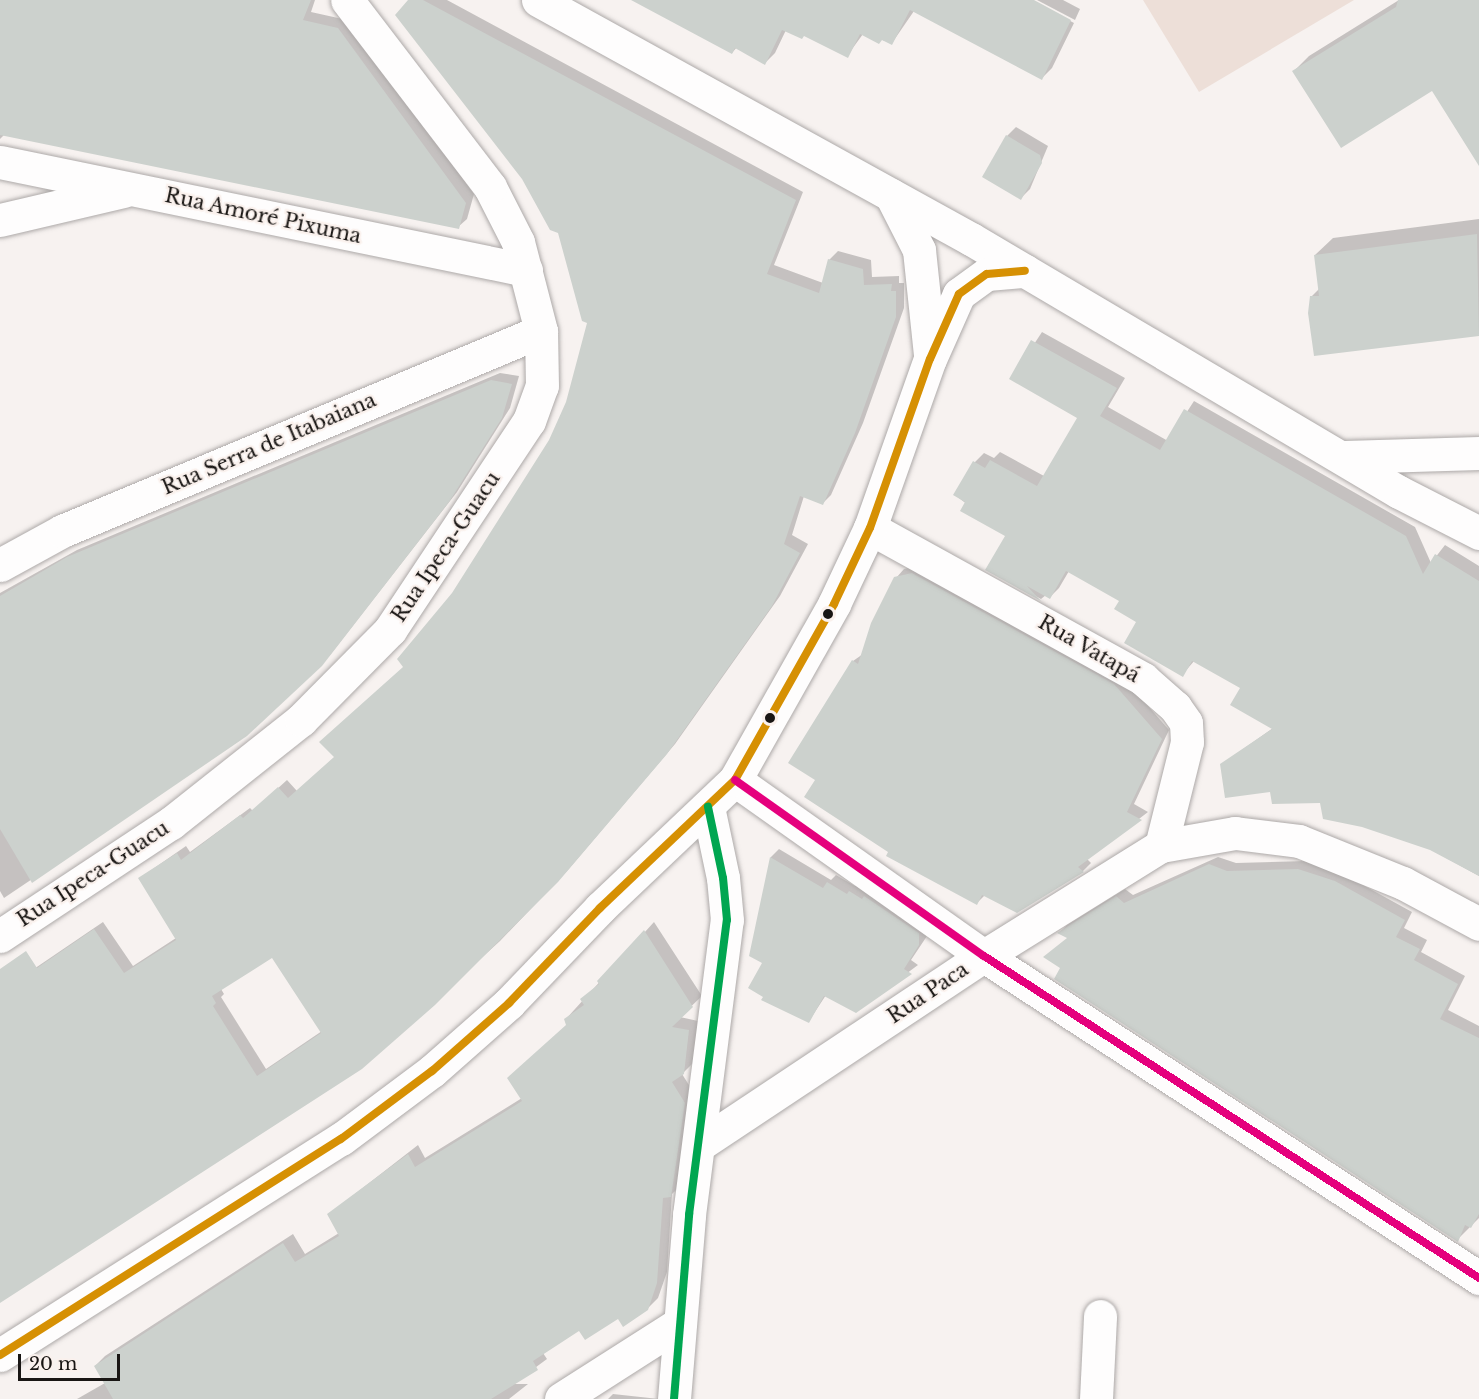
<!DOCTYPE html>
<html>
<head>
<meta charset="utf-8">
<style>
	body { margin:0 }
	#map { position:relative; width:1479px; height:1399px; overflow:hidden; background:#f7f2f0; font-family:"Libre Baskerville",serif }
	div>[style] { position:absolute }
	.green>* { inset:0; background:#eddfd8 }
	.shadow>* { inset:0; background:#0003 }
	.building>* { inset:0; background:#ccd1cd }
	.roads { filter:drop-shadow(0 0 2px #ada9a8) drop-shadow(0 0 2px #ada9a8) }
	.minor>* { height:33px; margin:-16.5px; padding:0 16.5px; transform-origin:16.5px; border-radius:16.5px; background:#fefdfd }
	.bus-1>* { height:8px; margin:-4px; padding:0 4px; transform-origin:4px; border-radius:4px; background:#d69003 }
	.bus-2>* { height:8px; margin:-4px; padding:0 4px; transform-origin:4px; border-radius:4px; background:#e5007d }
	.bus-3>* { height:8px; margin:-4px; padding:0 4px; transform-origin:4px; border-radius:4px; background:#00a651 }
	.dots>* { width:16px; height:16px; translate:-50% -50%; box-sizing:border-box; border:3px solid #faf1ed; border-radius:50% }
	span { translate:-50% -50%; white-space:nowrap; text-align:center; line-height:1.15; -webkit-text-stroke:4.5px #faf1ed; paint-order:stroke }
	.street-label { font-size:20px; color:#191614 }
	.scale { position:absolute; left:18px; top:1354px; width:102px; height:27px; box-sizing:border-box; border:3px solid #191614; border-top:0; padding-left:8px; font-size:18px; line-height:21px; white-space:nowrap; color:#191614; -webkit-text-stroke:4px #faf1ed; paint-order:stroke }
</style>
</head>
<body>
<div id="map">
	<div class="green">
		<i style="clip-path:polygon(1143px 0,1354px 0,1199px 92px)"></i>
	</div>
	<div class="shadow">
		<i style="clip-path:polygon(0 0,315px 0,311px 12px,347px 20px,474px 194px,467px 219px,458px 227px,4px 135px,0 139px)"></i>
		<i style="clip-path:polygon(evenodd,410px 0,447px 0,803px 192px,774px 265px,823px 283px,829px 260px,838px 251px,871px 260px,872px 277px,899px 276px,899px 283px,904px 283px,904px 308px,863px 423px,831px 495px,823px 503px,804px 496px,792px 535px,808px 544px,780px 596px,675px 744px,567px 871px,500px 941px,361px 1068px,0 1301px,0 1003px,28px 973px,103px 922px,133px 966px,176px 938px,140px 878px,186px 846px,190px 852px,250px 808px,253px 811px,287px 780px,297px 791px,336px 756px,405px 666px,453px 594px,550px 441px,566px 407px,589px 323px,560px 231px,410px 0,272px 956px,322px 1031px,266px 1069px,221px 997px,224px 994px,221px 989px,272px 956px)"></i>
		<i style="clip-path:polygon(635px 0,1031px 0,1074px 23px,1052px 68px,1042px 78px,914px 11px,892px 43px,863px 34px,847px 56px,805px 34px,786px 30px,775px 53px,765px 63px,737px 47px,732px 53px)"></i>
		<i style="clip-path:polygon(1037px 0,1063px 0,1080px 9px,1075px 20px)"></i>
		<i style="clip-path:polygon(1399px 0,1479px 0,1479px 145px,1433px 89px,1294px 71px,1309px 56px)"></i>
		<i style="clip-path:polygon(1016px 127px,1048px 146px,1030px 189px,1021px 198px,1007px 136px)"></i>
		<i style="clip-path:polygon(1479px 219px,1479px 334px,1315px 355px,1311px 297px,1319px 289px,1315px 255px,1333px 238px)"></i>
		<i style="clip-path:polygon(1042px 332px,1125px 378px,1108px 407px,1168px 441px,1194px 401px,1415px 527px,1431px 563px,1445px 545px,1479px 566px,1479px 876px,1430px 849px,1322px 802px,1272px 791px,1222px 764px,1273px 728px,1242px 687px,1195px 660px,1182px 675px,1121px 600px,1069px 571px,1059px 588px,1050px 597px,1046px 595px,1041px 599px,987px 569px,1007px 535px,955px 495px,975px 462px,984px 453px,994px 458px,1000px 452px,1044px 476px,1079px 417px,1011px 379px)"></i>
		<i style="clip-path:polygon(500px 373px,519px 376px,510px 408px,457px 492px,330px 655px,246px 735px,4px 898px,0 891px,0 593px,77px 550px)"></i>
		<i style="clip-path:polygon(921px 565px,1122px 676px,1169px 730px,1134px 804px,1148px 812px,1087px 859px,1091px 863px,1083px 871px,1017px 912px,985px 895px,977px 903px,890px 851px,817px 779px,853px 661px,863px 654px,896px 578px,904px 569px)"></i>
		<i style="clip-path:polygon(779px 849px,831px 880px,836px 875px,855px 886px,858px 883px,927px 936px,911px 960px,918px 965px,856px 1011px,826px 995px,809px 1021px,764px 962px,751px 955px,771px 857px)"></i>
		<i style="clip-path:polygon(1218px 857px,1236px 863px,1307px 861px,1343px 874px,1412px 912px,1404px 928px,1427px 940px,1421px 952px,1465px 976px,1448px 1010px,1479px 1026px,1479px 1218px,1457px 1240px,1062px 968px,1069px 937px,1060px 932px,1067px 925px,1125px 889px,1133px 895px)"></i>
		<i style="clip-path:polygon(654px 922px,702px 996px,680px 1017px,698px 1021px,693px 1063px,682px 1074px,694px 1093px,681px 1185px,672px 1194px,667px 1272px,658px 1298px,647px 1309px,580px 1329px,543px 1353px,547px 1359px,513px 1384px,528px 1384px,509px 1399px,77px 1399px,105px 1383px,95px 1366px,105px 1356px,293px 1234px,305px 1254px,339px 1233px,328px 1215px,418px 1145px,425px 1158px,522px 1098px,568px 1025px,565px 1020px)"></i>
		<i style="clip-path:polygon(613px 1394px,659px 1399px,608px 1399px)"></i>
	</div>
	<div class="building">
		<i style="clip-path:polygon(0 0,311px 0,303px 20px,338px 28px,466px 203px,459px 229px,0 135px)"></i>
		<i style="clip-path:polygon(evenodd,408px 0,423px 0,796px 200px,767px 274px,819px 293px,828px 259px,863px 269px,864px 285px,892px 284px,891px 291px,896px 291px,896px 317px,855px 433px,823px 505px,800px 496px,784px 544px,800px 553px,772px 606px,667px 754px,558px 882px,435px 1005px,362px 1069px,0 1303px,0 969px,26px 951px,37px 968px,94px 929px,124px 973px,176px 940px,138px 878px,177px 853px,181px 860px,240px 815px,243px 818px,278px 787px,288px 798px,334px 757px,319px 742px,403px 667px,397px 659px,452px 593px,549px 440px,566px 402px,587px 323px,582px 321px,558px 233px,550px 230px,522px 179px,395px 15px,408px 0,272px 958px,321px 1033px,257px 1076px,213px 1006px,216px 1003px,212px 996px,272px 958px)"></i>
		<i style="clip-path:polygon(631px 0,1034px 0,1071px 20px,1042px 80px,910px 10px,892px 45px,882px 40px,879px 44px,860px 34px,848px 58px,804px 36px,802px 39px,782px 30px,765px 65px,735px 48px,732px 54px)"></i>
		<i style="clip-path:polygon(1398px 0,1479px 0,1479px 166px,1432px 91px,1341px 148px,1292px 71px,1396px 7px)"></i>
		<i style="clip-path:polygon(1006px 135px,1040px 155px,1042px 163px,1021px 200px,982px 177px)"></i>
		<i style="clip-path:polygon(1477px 234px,1479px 336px,1314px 356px,1308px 313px,1310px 296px,1319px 296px,1314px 255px)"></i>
		<i style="clip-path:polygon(1031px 340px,1117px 388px,1100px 416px,1160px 450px,1184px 409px,1406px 536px,1423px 574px,1435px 554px,1479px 581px,1479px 876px,1430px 850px,1362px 827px,1323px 819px,1320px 803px,1272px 804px,1270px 792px,1225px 798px,1220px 764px,1272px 729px,1230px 705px,1240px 688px,1192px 661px,1183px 677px,1124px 643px,1136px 622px,1114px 609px,1119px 601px,1066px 571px,1050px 599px,1027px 586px,1041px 601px,985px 570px,1005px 536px,960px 511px,965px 502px,953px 495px,973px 461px,985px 468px,990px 460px,1037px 486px,1077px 418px,1009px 379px)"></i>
		<i style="clip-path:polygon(491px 380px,512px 384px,502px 418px,449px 502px,322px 666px,247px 736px,32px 883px,0 829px,0 596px,67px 557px)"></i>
		<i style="clip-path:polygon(912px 573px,1114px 684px,1162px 739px,1127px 812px,1142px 820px,1078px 867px,1084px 872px,1017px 913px,982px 895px,977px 905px,886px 856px,888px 852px,804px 797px,815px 780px,788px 763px,852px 660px,858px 664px,871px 623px,894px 577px)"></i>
		<i style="clip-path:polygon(770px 857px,823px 888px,827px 882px,847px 894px,849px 891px,862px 899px,864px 896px,919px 933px,919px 945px,904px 969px,912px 974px,856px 1013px,824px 996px,809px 1023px,761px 1000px,763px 997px,748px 988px,762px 963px,749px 956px)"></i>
		<i style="clip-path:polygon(1209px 864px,1227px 871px,1298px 869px,1335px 881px,1405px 920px,1396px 937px,1420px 949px,1414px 960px,1458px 984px,1440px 1019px,1479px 1038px,1479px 1214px,1471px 1228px,1465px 1225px,1458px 1242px,1054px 979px,1060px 968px,1043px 957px,1067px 938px,1057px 933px,1116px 896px,1124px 903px)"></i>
		<i style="clip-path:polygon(644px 930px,693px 1007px,672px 1027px,689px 1030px,684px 1074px,672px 1082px,685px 1103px,671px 1197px,663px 1198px,657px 1283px,648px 1310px,623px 1327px,618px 1319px,585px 1340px,579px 1331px,533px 1361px,538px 1370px,491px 1399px,113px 1399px,94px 1366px,283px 1243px,295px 1262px,339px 1236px,327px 1214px,408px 1154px,415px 1167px,522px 1101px,507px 1078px,566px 1025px,564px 1019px,584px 1005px,580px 999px,599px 984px,597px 981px)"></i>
	</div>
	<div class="roads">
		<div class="minor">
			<i style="left:538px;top:0;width:495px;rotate:28.9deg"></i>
			<i style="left:971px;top:239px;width:497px;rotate:30.6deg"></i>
			<i style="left:1399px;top:492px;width:90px;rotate:27.1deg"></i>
			<i style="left:0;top:162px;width:537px;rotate:11.6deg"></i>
			<i style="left:891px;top:195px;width:62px;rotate:63deg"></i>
			<i style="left:919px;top:250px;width:106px;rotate:84deg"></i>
			<i style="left:0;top:220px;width:127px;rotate:-13.2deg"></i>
			<i style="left:1345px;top:457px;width:134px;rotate:-1.7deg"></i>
			<i style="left:870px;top:528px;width:312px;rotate:28.9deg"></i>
			<i style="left:1143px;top:679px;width:43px;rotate:41.2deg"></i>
			<i style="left:1175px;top:707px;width:19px;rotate:55deg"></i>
			<i style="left:1186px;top:723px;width:19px;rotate:87deg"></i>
			<i style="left:1187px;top:742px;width:107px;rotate:104deg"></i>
			<i style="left:0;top:565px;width:71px;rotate:-28.7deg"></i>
			<i style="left:62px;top:531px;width:519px;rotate:-22.66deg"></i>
			<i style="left:735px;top:780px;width:305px;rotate:35.3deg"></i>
			<i style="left:984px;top:956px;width:591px;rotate:33.04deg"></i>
			<i style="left:0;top:936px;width:205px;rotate:-33.5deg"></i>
			<i style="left:171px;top:823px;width:166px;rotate:-38.4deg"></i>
			<i style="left:301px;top:720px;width:127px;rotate:-45.3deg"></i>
			<i style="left:390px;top:630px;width:251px;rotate:-56.4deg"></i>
			<i style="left:529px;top:421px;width:37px;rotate:-70deg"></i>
			<i style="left:542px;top:386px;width:55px;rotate:-91deg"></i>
			<i style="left:541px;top:331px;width:92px;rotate:-104.5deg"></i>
			<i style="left:518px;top:242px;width:62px;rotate:-117deg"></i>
			<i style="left:490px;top:187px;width:235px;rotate:-127.4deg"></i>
			<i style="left:699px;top:1145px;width:342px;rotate:-33.6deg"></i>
			<i style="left:984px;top:956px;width:208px;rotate:-31.9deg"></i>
			<i style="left:1161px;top:846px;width:75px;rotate:-10deg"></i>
			<i style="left:1235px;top:833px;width:64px;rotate:7.1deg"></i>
			<i style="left:1299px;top:841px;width:112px;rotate:22deg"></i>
			<i style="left:1403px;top:883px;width:86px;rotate:28.3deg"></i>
			<i style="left:0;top:1355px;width:404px;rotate:-32.4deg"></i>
			<i style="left:341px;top:1139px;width:114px;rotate:-36.8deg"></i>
			<i style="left:432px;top:1071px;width:103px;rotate:-41.4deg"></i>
			<i style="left:509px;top:1003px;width:132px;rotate:-46.2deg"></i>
			<i style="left:600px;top:908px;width:186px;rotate:-43.5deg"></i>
			<i style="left:735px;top:780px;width:202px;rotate:-60.6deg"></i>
			<i style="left:834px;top:604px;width:84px;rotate:-64.7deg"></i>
			<i style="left:870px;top:528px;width:179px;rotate:-70.5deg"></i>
			<i style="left:930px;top:359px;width:71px;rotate:-66deg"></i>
			<i style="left:959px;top:294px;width:34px;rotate:-36deg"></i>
			<i style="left:987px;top:274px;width:38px;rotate:-5deg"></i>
			<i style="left:561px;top:1399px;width:141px;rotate:-32.6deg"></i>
			<i style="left:674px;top:1399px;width:185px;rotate:-85.3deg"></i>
			<i style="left:689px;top:1215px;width:297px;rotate:-82.7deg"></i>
			<i style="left:727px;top:920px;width:42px;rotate:-95.4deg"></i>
			<i style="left:723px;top:878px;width:73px;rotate:-101.9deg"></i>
			<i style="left:1096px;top:1399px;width:83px;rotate:-87.2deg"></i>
		</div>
	</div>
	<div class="bus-1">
		<i style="left:0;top:1355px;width:404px;rotate:-32.4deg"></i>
		<i style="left:341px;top:1139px;width:114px;rotate:-36.8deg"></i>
		<i style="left:432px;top:1071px;width:103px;rotate:-41.4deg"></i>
		<i style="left:509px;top:1003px;width:132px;rotate:-46.2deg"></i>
		<i style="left:600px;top:908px;width:186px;rotate:-43.5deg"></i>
		<i style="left:735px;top:780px;width:202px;rotate:-60.6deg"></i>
		<i style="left:834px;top:604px;width:84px;rotate:-64.7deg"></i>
		<i style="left:870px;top:528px;width:179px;rotate:-70.5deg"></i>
		<i style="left:930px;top:359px;width:71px;rotate:-66deg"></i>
		<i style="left:959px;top:294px;width:34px;rotate:-36deg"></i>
		<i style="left:987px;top:274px;width:38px;rotate:-5deg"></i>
	</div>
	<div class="bus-2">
		<i style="left:735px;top:780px;width:305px;rotate:35.3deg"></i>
		<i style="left:984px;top:956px;width:591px;rotate:33.04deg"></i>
	</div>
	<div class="bus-3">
		<i style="left:674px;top:1399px;width:185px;rotate:-85.3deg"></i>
		<i style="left:689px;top:1215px;width:297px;rotate:-82.7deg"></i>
		<i style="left:727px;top:920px;width:42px;rotate:-95.4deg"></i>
		<i style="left:723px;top:878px;width:73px;rotate:-101.9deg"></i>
	</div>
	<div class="dots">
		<i style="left:828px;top:614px;background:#191614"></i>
		<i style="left:770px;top:718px;background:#191614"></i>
	</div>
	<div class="street-label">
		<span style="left:263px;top:216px;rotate:12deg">Rua Amoré Pixuma</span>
		<span style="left:269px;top:444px;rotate:-23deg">Rua Serra de Itabaiana</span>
		<span style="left:446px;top:547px;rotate:-56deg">Rua Ipeca-Guacu</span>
		<span style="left:1089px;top:649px;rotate:30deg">Rua Vatapá</span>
		<span style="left:93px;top:874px;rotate:-33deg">Rua Ipeca-Guacu</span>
		<span style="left:928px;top:993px;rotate:-34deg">Rua Paca</span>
	</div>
	<div class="scale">20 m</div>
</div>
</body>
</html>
